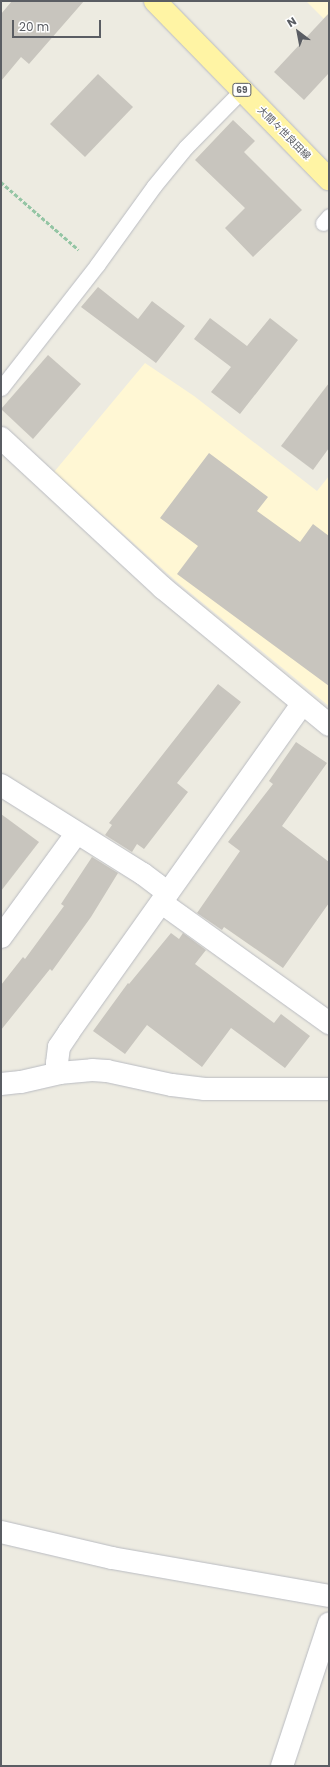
<!DOCTYPE html>
<html>
<head>
<meta charset="utf-8">
<style>
	body { margin:0 }
	#map { position:relative; width:330px; height:1767px; overflow:hidden; background:#edebe1; font-family:Poppins,"Noto Sans JP",sans-serif }
	div>[style] { position:absolute }
	.commercial>* { inset:0; background:#fff7d4 }
	.building>* { inset:0; background:#c8c5be }
	.path>* { height:2.5px; margin-top:-1.25px; transform-origin:0; background:repeating-linear-gradient(90deg,#94c5a4 0 4px,transparent 0 6px) }
	.roads { filter:drop-shadow(0 0 1px #b9bbc1) drop-shadow(0 0 1px #b9bbc1) }
	.service>* { height:15px; margin:-7.5px; padding:0 7.5px; transform-origin:7.5px; border-radius:7.5px; background:#fff }
	.minor>* { height:22px; margin:-11px; padding:0 11px; transform-origin:11px; border-radius:11px; background:#fff }
	.primary>* { height:22px; margin:-11px; padding:0 11px; transform-origin:11px; border-radius:11px; background:#fff4a4 }
	span { translate:-50% -50%; white-space:nowrap; text-align:center; line-height:1.15; -webkit-text-stroke:3px #fff; paint-order:stroke }
	.shield-label span { padding:1px 3px; background:#fff; border:1px solid; border-radius:3px; -webkit-text-stroke-width:0 }
	.shield-label { font-size:9px; color:#5a5d63; font-weight:700 }
	.street-label { font-size:10px; color:#5a5d63 }
	.frame { position:absolute; inset:0; border:2px solid #5a5d63; pointer-events:none }
	.north { position:absolute; left:278px; top:12px; width:40px; height:40px; -webkit-text-stroke:3px #fff; paint-order:stroke; rotate:328deg; font-size:11px; font-weight:700; line-height:16px; text-align:center; color:#5a5d63 }
	.north::after { content:''; display:block; margin:auto; width:14px; height:18px; background:#5a5d63; clip-path:polygon(50% 0,100% 100%,50% 72%,0 100%) }
	.scale { position:absolute; left:12px; top:20px; width:89px; height:18px; box-sizing:border-box; border:2px solid #5a5d63; border-top:0; padding-left:5px; font-size:12px; line-height:14px; white-space:nowrap; color:#5a5d63; -webkit-text-stroke:3px #fff; paint-order:stroke }
</style>
</head>
<body>
<div id="map">
	<div class="commercial">
		<i style="clip-path:polygon(306px 1px,329px 1px,329px 24px)"></i>
		<i style="clip-path:polygon(145px 363px,194px 396px,317px 491px,329px 476px,329px 706px,177px 582px,54px 472px)"></i>
	</div>
	<div class="building">
		<i style="clip-path:polygon(12px 1px,84px 1px,29px 64px,21px 57px,1px 81px,1px 14px)"></i>
		<i style="clip-path:polygon(329px 13px,329px 73px,304px 100px,274px 72px)"></i>
		<i style="clip-path:polygon(98px 74px,133px 107px,85px 157px,50px 124px)"></i>
		<i style="clip-path:polygon(233px 120px,255px 141px,244px 152px,302px 210px,253px 257px,225px 228px,245px 208px,195px 160px)"></i>
		<i style="clip-path:polygon(98px 287px,138px 319px,152px 301px,185px 326px,156px 363px,81px 307px)"></i>
		<i style="clip-path:polygon(210px 318px,247px 346px,270px 318px,298px 340px,240px 414px,211px 392px,231px 367px,194px 339px)"></i>
		<i style="clip-path:polygon(48px 355px,81px 384px,33px 439px,1px 409px)"></i>
		<i style="clip-path:polygon(329px 383px,329px 448px,313px 470px,281px 446px)"></i>
		<i style="clip-path:polygon(209px 453px,268px 497px,257px 511px,300px 542px,313px 524px,329px 536px,329px 686px,177px 574px,198px 546px,160px 518px)"></i>
		<i style="clip-path:polygon(218px 684px,241px 702px,177px 783px,188px 792px,144px 849px,137px 844px,132px 852px,105px 835px,112px 825px,109px 823px)"></i>
		<i style="clip-path:polygon(296px 742px,327px 763px,282px 826px,329px 862px,329px 903px,283px 968px,224px 927px,222px 930px,197px 913px,240px 851px,228px 842px,273px 784px,269px 781px)"></i>
		<i style="clip-path:polygon(1px 814px,39px 842px,1px 891px)"></i>
		<i style="clip-path:polygon(92px 857px,118px 873px,91px 917px,52px 971px,50px 969px,1px 1030px,1px 985px,23px 957px,25px 959px,64px 906px,61px 904px)"></i>
		<i style="clip-path:polygon(171px 933px,179px 939px,183px 933px,206px 950px,195px 964px,274px 1023px,281px 1014px,310px 1036px,285px 1068px,231px 1028px,202px 1067px,147px 1025px,125px 1054px,93px 1031px,128px 983px,129px 984px)"></i>
	</div>
	<div class="path">
		<i style="left:1px;top:182px;width:103px;rotate:41.1deg"></i>
	</div>
	<div class="roads">
		<div class="service">
			<i style="left:323px;top:223px;width:9px;rotate:-49deg"></i>
			<i style="left:1px;top:388px;width:156px;rotate:-52deg"></i>
			<i style="left:97px;top:265px;width:97px;rotate:-54.2deg"></i>
			<i style="left:154px;top:186px;width:50px;rotate:-50.6deg"></i>
			<i style="left:186px;top:147px;width:80px;rotate:-45.5deg"></i>
		</div>
		<div class="minor">
			<i style="left:1px;top:438px;width:221px;rotate:42.8deg"></i>
			<i style="left:163px;top:588px;width:215px;rotate:39.5deg"></i>
			<i style="left:1px;top:785px;width:168px;rotate:32.1deg"></i>
			<i style="left:143px;top:874px;width:31px;rotate:37deg"></i>
			<i style="left:162px;top:903px;width:206px;rotate:35.7deg"></i>
			<i style="left:1px;top:937px;width:127px;rotate:-53.9deg"></i>
			<i style="left:59px;top:1073px;width:10px;rotate:-101deg"></i>
			<i style="left:57px;top:1063px;width:16px;rotate:-83deg"></i>
			<i style="left:59px;top:1047px;width:18px;rotate:-56deg"></i>
			<i style="left:69px;top:1032px;width:402px;rotate:-54.6deg"></i>
			<i style="left:1px;top:1084px;width:20px;rotate:-6deg"></i>
			<i style="left:21px;top:1082px;width:39px;rotate:-13deg"></i>
			<i style="left:59px;top:1073px;width:33px;rotate:-5deg"></i>
			<i style="left:92px;top:1070px;width:15px;rotate:4deg"></i>
			<i style="left:107px;top:1071px;width:66px;rotate:12.2deg"></i>
			<i style="left:172px;top:1085px;width:33px;rotate:7deg"></i>
			<i style="left:205px;top:1089px;width:124px"></i>
			<i style="left:1px;top:1532px;width:114px;rotate:13.2deg"></i>
			<i style="left:112px;top:1558px;width:220px;rotate:9.9deg"></i>
			<i style="left:282px;top:1766px;width:150px;rotate:-71.7deg"></i>
		</div>
		<div class="primary">
			<i style="left:155px;top:1px;width:249px;rotate:45.7deg"></i>
		</div>
	</div>
	<div class="shield-label">
		<span style="left:242px;top:90px">69</span>
	</div>
	<div class="street-label">
		<span style="left:284px;top:133px;rotate:45deg">大間々世良田線</span>
	</div>
	<div class="frame"></div>
	<div class="north">N</div>
	<div class="scale">20 m</div>
</div>
</body>
</html>
